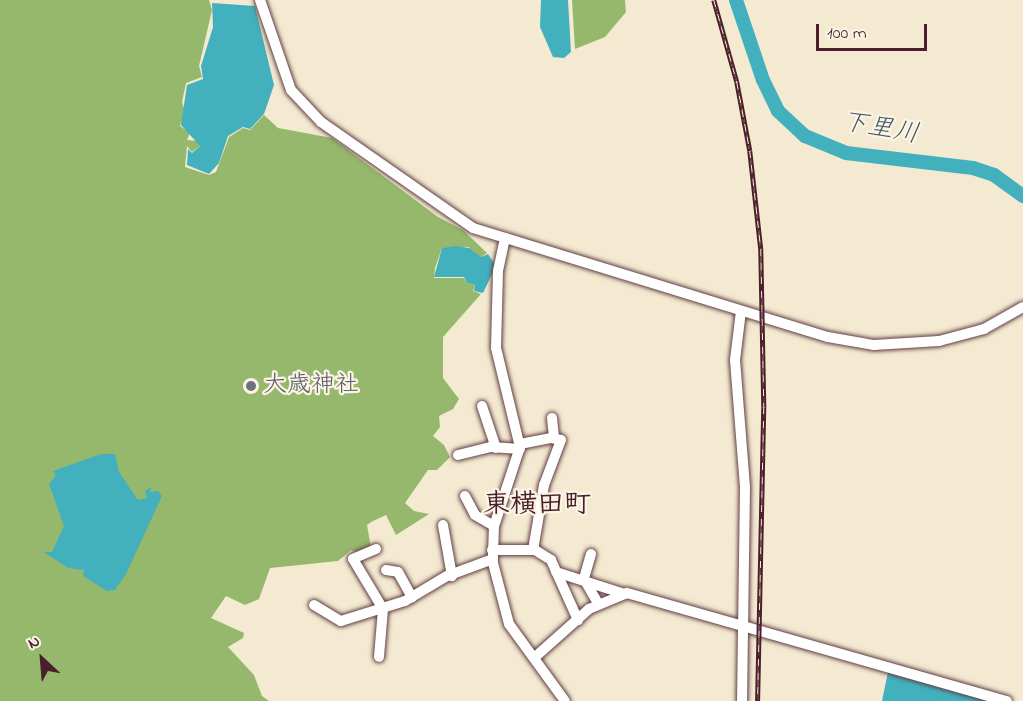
<!DOCTYPE html>
<html>
<head>
<meta charset="utf-8">
<style>
	body { margin:0 }
	#map { position:relative; width:1023px; height:701px; overflow:hidden; background:#f3ead1; font-family:"Indie Flower","Klee One",sans-serif }
	div>[style] { position:absolute }
	.forest>* { inset:0; background:#95b86c }
	.water>* { inset:0; background:#42b1bd }
	.river>* { height:14px; margin:-7px; padding:0 7px; transform-origin:7px; border-radius:7px; background:#42b1bd }
	.roads { filter:drop-shadow(0 0 2px #633d44) drop-shadow(0 0 2px #633d44) }
	.minor>* { height:10px; margin:-5px; padding:0 5px; transform-origin:5px; border-radius:5px; background:#fff }
	.rail>* { height:4.5px; margin-top:-2.25px; transform-origin:0; background:repeating-linear-gradient(90deg,#fcf5e5 0 7px,#4a1f2b 0 14px); box-sizing:border-box; border-block:2px solid #4a1f2b }
	.dots>* { width:16px; height:16px; translate:-50% -50%; box-sizing:border-box; border:3px solid #fcf5e5; border-radius:50% }
	span { translate:-50% -50%; white-space:nowrap; text-align:center; line-height:1.15; -webkit-text-stroke:4.5px #fcf5e5; paint-order:stroke }
	.worship-label { font-size:24px; color:#5b616d }
	.left { translate:0 -50%; text-align:left }
	.water-label { font-size:26px; color:#475965; font-style:italic }
	.quarter-label { font-size:27px; color:#4a1f2b; font-weight:700 }
	.north { position:absolute; left:12px; top:629px; width:60px; height:60px; -webkit-text-stroke:4px #fcf5e5; paint-order:stroke; rotate:334deg; font-size:16px; font-weight:700; line-height:24px; text-align:center; color:#4a1f2b }
	.north::after { content:''; display:block; margin:auto; width:21px; height:27px; background:#4a1f2b; clip-path:polygon(50% 0,100% 100%,50% 72%,0 100%) }
	.scale { position:absolute; left:816px; top:24px; width:111px; height:27px; box-sizing:border-box; border:3px solid #4a1f2b; border-top:0; padding-left:8px; font-size:18px; line-height:21px; white-space:nowrap; color:#4a1f2b; -webkit-text-stroke:4px #fcf5e5; paint-order:stroke }
</style>
</head>
<body>
<div id="map">
	<div class="forest">
		<i style="clip-path:polygon(0 0,209px 0,212px 10px,199px 66px,202px 77px,186px 83px,182px 102px,185px 111px,180px 126px,190px 133px,187px 140px,197px 141px,200px 146px,192px 152px,187px 146px,185px 167px,209px 175px,216px 172px,229px 137px,243px 128px,250px 130px,264px 115px,278px 128px,332px 138px,438px 217px,463px 230px,487px 253px,481px 257px,472px 254px,469px 247px,442px 248px,435px 268px,434px 278px,464px 278px,467px 283px,475px 285px,473px 291px,481px 294px,443px 337px,443px 378px,459px 399px,453px 409px,439px 416px,440px 427px,433px 436px,444px 445px,450px 457px,437px 470px,428px 470px,405px 503px,414px 511px,429px 514px,396px 535px,386px 515px,371px 522px,367px 525px,371px 548px,359px 553px,351px 550px,338px 561px,270px 568px,259px 599px,245px 605px,226px 596px,211px 618px,244px 633px,243px 638px,228px 647px,254px 675px,262px 696px,269px 701px,0 701px)"></i>
		<i style="clip-path:polygon(572px 0,625px 0,626px 12px,605px 37px,575px 49px)"></i>
	</div>
	<div class="water">
		<i style="clip-path:polygon(541px 0,568px 0,571px 52px,564px 58px,553px 57px,540px 27px)"></i>
		<i style="clip-path:polygon(212px 3px,255px 6px,274px 85px,264px 114px,250px 129px,243px 127px,228px 136px,219px 163px,209px 174px,187px 165px,188px 149px,192px 153px,200px 146px,181px 125px,187px 85px,203px 79px,201px 66px,213px 27px)"></i>
		<i style="clip-path:polygon(455px 246px,469px 248px,481px 257px,488px 254px,496px 266px,483px 293px,474px 291px,475px 285px,467px 283px,464px 277px,434px 277px,442px 248px)"></i>
		<i style="clip-path:polygon(101px 454px,115px 454px,119px 472px,138px 500px,147px 498px,145px 491px,151px 487px,150px 492px,158px 491px,162px 496px,126px 574px,115px 590px,107px 591px,83px 576px,84px 570px,68px 568px,44px 552px,52px 552px,64px 526px,49px 484px,56px 475px,53px 471px)"></i>
		<i style="clip-path:polygon(888px 672px,993px 701px,882px 701px)"></i>
	</div>
	<div class="river">
		<i style="left:736px;top:0;width:84px;rotate:71.4deg"></i>
		<i style="left:763px;top:80px;width:34px;rotate:64deg"></i>
		<i style="left:778px;top:111px;width:37px;rotate:43deg"></i>
		<i style="left:805px;top:136px;width:44px;rotate:22.5deg"></i>
		<i style="left:846px;top:153px;width:128px;rotate:6.7deg"></i>
		<i style="left:973px;top:168px;width:22px;rotate:18deg"></i>
		<i style="left:994px;top:175px;width:36px;rotate:36deg"></i>
	</div>
	<div class="roads">
		<div class="minor">
			<i style="left:260px;top:0;width:95px;rotate:71deg"></i>
			<i style="left:291px;top:90px;width:44px;rotate:46.8deg"></i>
			<i style="left:321px;top:122px;width:185px;rotate:34.9deg"></i>
			<i style="left:473px;top:228px;width:371px;rotate:17.1deg"></i>
			<i style="left:828px;top:337px;width:47px;rotate:9.9deg"></i>
			<i style="left:874px;top:345px;width:65px;rotate:-3.5deg"></i>
			<i style="left:939px;top:341px;width:47px;rotate:-14.9deg"></i>
			<i style="left:984px;top:329px;width:45px;rotate:-29.4deg"></i>
			<i style="left:505px;top:238px;width:34px;rotate:102deg"></i>
			<i style="left:498px;top:271px;width:77px;rotate:91.5deg"></i>
			<i style="left:496px;top:348px;width:102px;rotate:76.4deg"></i>
			<i style="left:520px;top:447px;width:83px;rotate:108.2deg"></i>
			<i style="left:494px;top:526px;width:37px;rotate:92deg"></i>
			<i style="left:493px;top:563px;width:63px;rotate:75.3deg"></i>
			<i style="left:509px;top:624px;width:95px;rotate:54deg"></i>
			<i style="left:741px;top:311px;width:49px;rotate:97deg"></i>
			<i style="left:735px;top:360px;width:128px;rotate:85.5deg"></i>
			<i style="left:745px;top:488px;width:213px;rotate:90.8deg"></i>
			<i style="left:482px;top:406px;width:44px;rotate:71.6deg"></i>
			<i style="left:552px;top:418px;width:20px;rotate:84deg"></i>
			<i style="left:520px;top:444px;width:32px;rotate:-11deg"></i>
			<i style="left:551px;top:438px;width:10px;rotate:11deg"></i>
			<i style="left:561px;top:440px;width:48px;rotate:110.7deg"></i>
			<i style="left:544px;top:485px;width:66px;rotate:99.6deg"></i>
			<i style="left:458px;top:455px;width:34px;rotate:-14deg"></i>
			<i style="left:491px;top:447px;width:29px;rotate:4deg"></i>
			<i style="left:465px;top:496px;width:21px;rotate:62deg"></i>
			<i style="left:475px;top:515px;width:22px;rotate:30deg"></i>
			<i style="left:443px;top:525px;width:52px;rotate:80deg"></i>
			<i style="left:376px;top:549px;width:25px;rotate:157deg"></i>
			<i style="left:353px;top:559px;width:58px;rotate:59deg"></i>
			<i style="left:383px;top:609px;width:48px;rotate:94.8deg"></i>
			<i style="left:492px;top:550px;width:43px"></i>
			<i style="left:535px;top:550px;width:19px;rotate:32deg"></i>
			<i style="left:551px;top:560px;width:66px;rotate:65.8deg"></i>
			<i style="left:591px;top:554px;width:26px;rotate:106deg"></i>
			<i style="left:584px;top:579px;width:28px;rotate:60deg"></i>
			<i style="left:386px;top:570px;width:12px;rotate:9deg"></i>
			<i style="left:398px;top:572px;width:29px;rotate:61deg"></i>
			<i style="left:556px;top:572px;width:72px;rotate:17.7deg"></i>
			<i style="left:314px;top:605px;width:31px;rotate:31deg"></i>
			<i style="left:341px;top:621px;width:67px;rotate:-17.4deg"></i>
			<i style="left:405px;top:601px;width:49px;rotate:-30.8deg"></i>
			<i style="left:447px;top:576px;width:49px;rotate:-20.3deg"></i>
			<i style="left:534px;top:658px;width:74px;rotate:-41.7deg"></i>
			<i style="left:589px;top:609px;width:41px;rotate:-22.8deg"></i>
			<i style="left:627px;top:593px;width:395px;rotate:15.9deg"></i>
		</div>
	</div>
	<div class="rail">
		<i style="left:714px;top:0;width:85px;rotate:74.3deg"></i>
		<i style="left:737px;top:82px;width:70px;rotate:79.3deg"></i>
		<i style="left:750px;top:151px;width:99px;rotate:83.6deg"></i>
		<i style="left:761px;top:249px;width:158px;rotate:88.9deg"></i>
		<i style="left:764px;top:407px;width:294px;rotate:91.2deg"></i>
	</div>
	<div class="dots">
		<i style="left:251px;top:386px;background:#6b7280"></i>
	</div>
	<div class="worship-label">
		<span class="left" style="left:263px;top:386px">大歳神社</span>
	</div>
	<div class="water-label">
		<span style="left:880px;top:130px;rotate:10deg">下里川</span>
	</div>
	<div class="quarter-label">
		<span style="left:537px;top:506px">東横田町</span>
	</div>
	<div class="north">N</div>
	<div class="scale">100 m</div>
</div>
</body>
</html>
